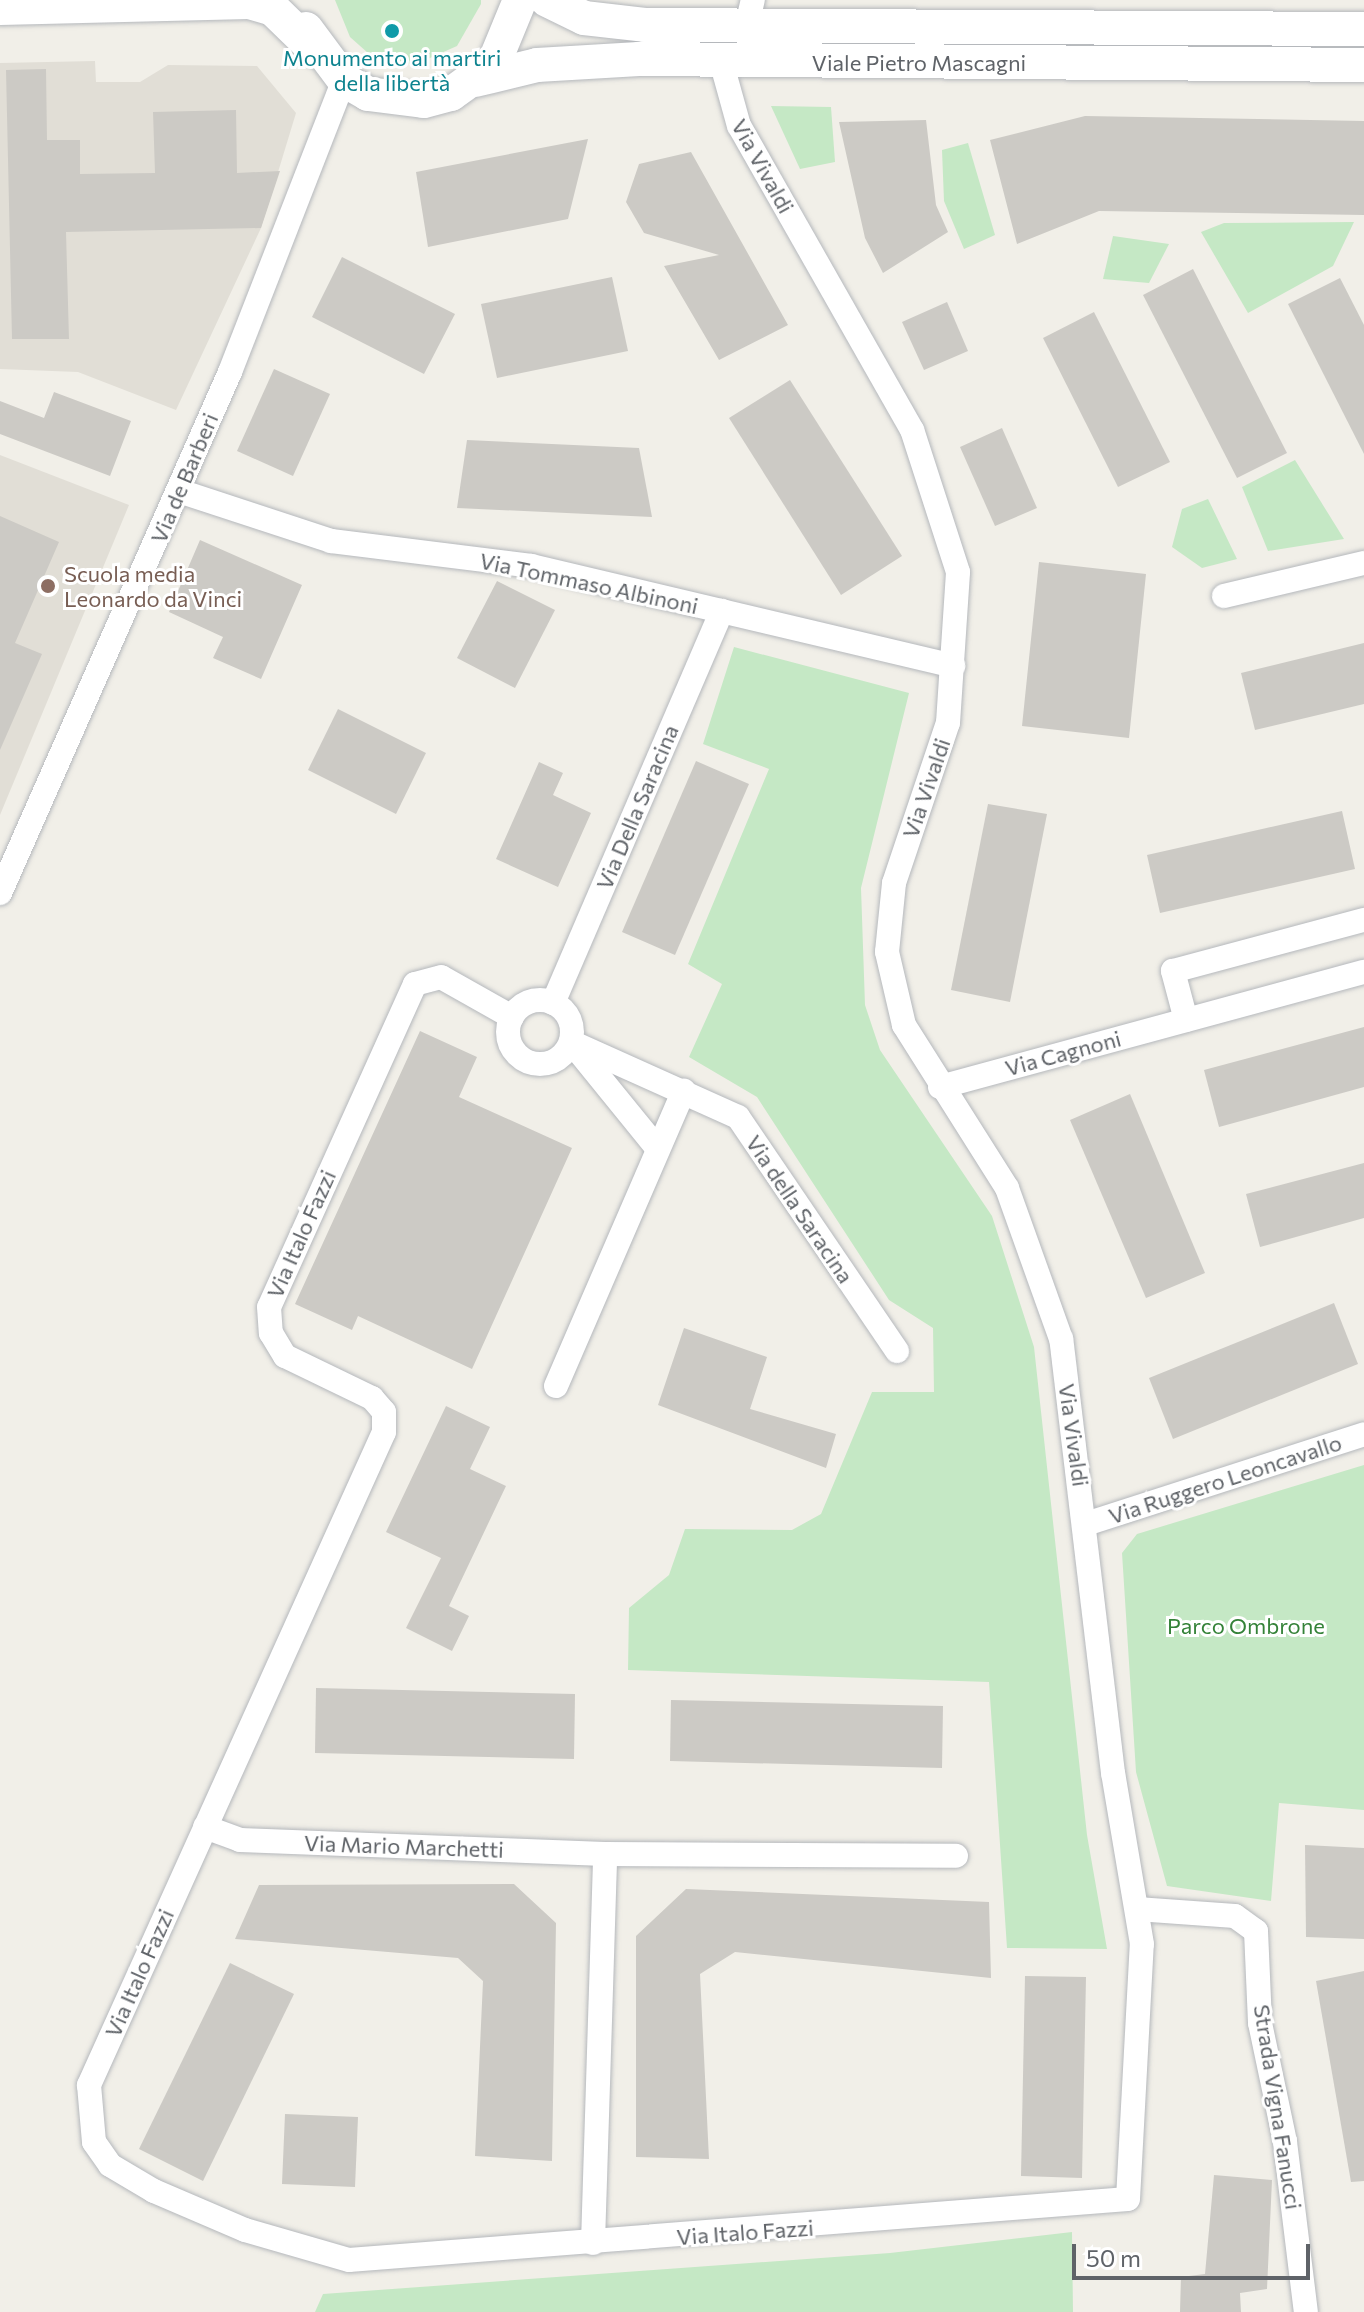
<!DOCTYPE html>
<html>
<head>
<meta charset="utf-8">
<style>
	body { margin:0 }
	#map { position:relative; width:1364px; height:2312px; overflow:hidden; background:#f1efe8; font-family:Commissioner,sans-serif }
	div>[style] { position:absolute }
	.education>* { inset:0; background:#e1ded6 }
	.green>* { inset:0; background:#c5e8c5 }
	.building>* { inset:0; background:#cccac5 }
	.roads { filter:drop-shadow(0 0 2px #b5b8bc) drop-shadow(0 0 2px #b5b8bc) }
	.street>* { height:24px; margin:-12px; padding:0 12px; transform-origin:12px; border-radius:12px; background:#fff }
	.street>.ring { margin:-12px; padding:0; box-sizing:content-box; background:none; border:24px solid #fff; border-radius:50% }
	.secondary>* { height:34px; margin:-17px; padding:0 17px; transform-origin:17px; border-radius:17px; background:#fff }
	.dots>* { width:22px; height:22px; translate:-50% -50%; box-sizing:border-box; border:4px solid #fff; border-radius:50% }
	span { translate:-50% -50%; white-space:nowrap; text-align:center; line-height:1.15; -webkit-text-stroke:6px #fff; paint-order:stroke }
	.culture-label { font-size:22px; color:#0d838f }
	.street-label { font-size:22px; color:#5f6368 }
	.education-label { font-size:22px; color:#785e54 }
	.left { translate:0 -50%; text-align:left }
	.park-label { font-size:22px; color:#348238 }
	.scale { position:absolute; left:1072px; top:2244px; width:238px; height:36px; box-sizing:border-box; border:4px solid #5f6368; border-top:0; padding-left:10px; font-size:24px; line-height:28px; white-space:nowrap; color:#5f6368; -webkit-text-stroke:6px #fff; paint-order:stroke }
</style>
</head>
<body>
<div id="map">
	<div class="education">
		<i style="clip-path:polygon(95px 61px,96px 82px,140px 82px,168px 65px,257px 66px,296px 113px,261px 228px,176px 410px,78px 372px,0 369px,0 63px)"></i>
		<i style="clip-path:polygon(0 455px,129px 505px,0 815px)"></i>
	</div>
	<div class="green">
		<i style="clip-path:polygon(335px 0,481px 0,481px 4px,457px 46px,414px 65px,368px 53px,350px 37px)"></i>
		<i style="clip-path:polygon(771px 106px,831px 107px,835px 162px,800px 169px)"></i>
		<i style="clip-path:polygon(968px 143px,995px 235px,964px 249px,944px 201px,942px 150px)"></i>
		<i style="clip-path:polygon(1354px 222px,1333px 266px,1248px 313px,1201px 232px,1224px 223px)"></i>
		<i style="clip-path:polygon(1113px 236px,1169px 244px,1149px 283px,1103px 279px)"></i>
		<i style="clip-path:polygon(1295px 460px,1344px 539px,1268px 551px,1242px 487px)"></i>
		<i style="clip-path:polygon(1208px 499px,1237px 559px,1202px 568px,1172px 547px,1182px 509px)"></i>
		<i style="clip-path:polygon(734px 647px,909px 693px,861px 888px,865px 1005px,880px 1050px,992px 1216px,1034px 1347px,1087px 1835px,1107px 1949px,1007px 1948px,989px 1682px,628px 1670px,629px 1608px,669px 1575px,685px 1529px,792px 1530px,821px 1514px,872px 1392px,934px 1392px,933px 1328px,889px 1300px,757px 1097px,689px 1057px,722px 984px,688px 964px,769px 769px,703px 744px)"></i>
		<i style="clip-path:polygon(1364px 1465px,1364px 1810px,1279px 1803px,1271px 1901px,1167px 1886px,1136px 1772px,1122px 1553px,1137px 1534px)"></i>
		<i style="clip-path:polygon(1072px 2232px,1073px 2312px,315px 2312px,323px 2294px,890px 2253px)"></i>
	</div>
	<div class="building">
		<i style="clip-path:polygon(46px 69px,47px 140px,80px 140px,80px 174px,155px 173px,153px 112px,236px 110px,237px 173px,280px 171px,261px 228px,66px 232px,69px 339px,12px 339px,6px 70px)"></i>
		<i style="clip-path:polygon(1085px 116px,1364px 121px,1364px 215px,1099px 211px,1017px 244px,990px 140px)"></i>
		<i style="clip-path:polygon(926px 120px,936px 205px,948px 232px,883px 273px,865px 238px,839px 122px)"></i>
		<i style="clip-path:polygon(588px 139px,568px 219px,428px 247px,416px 172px)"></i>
		<i style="clip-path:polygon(691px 152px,788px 325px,719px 360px,664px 266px,719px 255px,644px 233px,626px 202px,639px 164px)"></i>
		<i style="clip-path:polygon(342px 257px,455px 314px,424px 374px,312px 317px)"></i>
		<i style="clip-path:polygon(1193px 269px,1287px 453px,1237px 478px,1143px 295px)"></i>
		<i style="clip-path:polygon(612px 277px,628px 351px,497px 378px,481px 304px)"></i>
		<i style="clip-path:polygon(1340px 278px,1364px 325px,1364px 454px,1288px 304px)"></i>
		<i style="clip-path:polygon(947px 302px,968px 351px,924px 370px,902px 322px)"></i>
		<i style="clip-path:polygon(1094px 312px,1170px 462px,1118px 487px,1043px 338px)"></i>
		<i style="clip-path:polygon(274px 369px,330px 394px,293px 476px,237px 451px)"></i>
		<i style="clip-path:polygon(790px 380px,902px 556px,841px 595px,729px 418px)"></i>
		<i style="clip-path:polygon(54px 392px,131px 421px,110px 476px,0 434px,0 401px,44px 418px)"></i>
		<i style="clip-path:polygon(1002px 428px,1037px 508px,995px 526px,960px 447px)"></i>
		<i style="clip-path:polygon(467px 440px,639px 448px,652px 517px,457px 508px)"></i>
		<i style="clip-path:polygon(0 516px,59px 542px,15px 643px,42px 654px,0 750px)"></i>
		<i style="clip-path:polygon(200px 540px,302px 585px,261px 679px,213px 658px,223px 637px,169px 612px)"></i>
		<i style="clip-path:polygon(1039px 562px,1146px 574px,1129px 738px,1022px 726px)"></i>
		<i style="clip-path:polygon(497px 581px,555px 610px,515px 688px,457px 658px)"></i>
		<i style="clip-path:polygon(1364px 643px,1364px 704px,1255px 730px,1241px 673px)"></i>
		<i style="clip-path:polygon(338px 709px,426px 753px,396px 814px,308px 770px)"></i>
		<i style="clip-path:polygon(696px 761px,749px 784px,675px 955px,622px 932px)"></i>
		<i style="clip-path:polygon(539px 762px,563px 773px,553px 795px,591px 813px,558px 887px,496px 859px)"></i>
		<i style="clip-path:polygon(988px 804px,1047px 814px,1010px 1002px,951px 990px)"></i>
		<i style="clip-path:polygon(1342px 811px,1355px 869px,1160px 913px,1147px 855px)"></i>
		<i style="clip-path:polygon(1364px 1027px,1364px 1087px,1219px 1127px,1204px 1070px)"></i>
		<i style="clip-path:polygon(420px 1031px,477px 1057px,459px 1097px,572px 1148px,472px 1369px,358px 1316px,352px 1330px,295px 1304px)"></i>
		<i style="clip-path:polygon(1130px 1094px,1205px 1273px,1146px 1298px,1070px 1120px)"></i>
		<i style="clip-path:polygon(1364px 1163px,1364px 1218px,1260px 1247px,1246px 1194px)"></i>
		<i style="clip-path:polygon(1334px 1303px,1358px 1364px,1173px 1439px,1149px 1378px)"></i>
		<i style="clip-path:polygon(684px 1328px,767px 1357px,750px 1409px,836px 1434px,826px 1468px,658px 1405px)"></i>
		<i style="clip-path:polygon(446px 1406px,490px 1427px,470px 1469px,506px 1486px,449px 1606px,469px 1616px,452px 1651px,406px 1628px,441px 1558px,386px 1532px)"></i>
		<i style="clip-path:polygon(316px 1688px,575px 1694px,574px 1759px,315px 1753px)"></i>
		<i style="clip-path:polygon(671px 1700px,943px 1706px,942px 1768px,670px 1761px)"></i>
		<i style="clip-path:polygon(1305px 1845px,1364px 1848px,1364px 1939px,1306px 1937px)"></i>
		<i style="clip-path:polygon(514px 1884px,556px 1923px,552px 2161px,475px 2156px,483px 1981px,458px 1958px,235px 1939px,259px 1885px)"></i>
		<i style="clip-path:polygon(686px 1889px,989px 1902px,991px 1978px,735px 1952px,700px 1974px,709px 2159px,636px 2157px,636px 1936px)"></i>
		<i style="clip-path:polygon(230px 1963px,294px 1994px,203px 2181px,139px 2149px)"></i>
		<i style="clip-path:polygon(1364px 1971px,1364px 2181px,1351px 2182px,1316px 1981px)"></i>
		<i style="clip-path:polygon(1025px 1976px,1086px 1977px,1082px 2178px,1021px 2176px)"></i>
		<i style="clip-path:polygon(285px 2114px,358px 2117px,355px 2187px,282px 2184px)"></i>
		<i style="clip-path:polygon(1214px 2175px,1272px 2180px,1267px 2289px,1240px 2293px,1241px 2312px,1180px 2312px,1181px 2277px,1205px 2274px)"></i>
	</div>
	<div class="roads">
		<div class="street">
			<i style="left:747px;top:25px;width:26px;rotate:-77deg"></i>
			<i style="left:179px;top:491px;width:160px;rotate:18.2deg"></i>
			<i style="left:331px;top:541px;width:202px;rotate:7.1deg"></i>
			<i style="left:531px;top:566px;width:434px;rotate:13.3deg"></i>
			<i style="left:1224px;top:596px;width:144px;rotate:-13.3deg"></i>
			<i style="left:0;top:893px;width:570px;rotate:-66.18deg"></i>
			<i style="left:230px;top:372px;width:313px;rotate:-68.7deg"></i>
			<i class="ring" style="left:508px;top:1000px;width:40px;height:40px"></i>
			<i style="left:553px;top:1003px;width:427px;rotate:-66.7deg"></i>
			<i style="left:512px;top:1017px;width:81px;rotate:-150.6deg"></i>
			<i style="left:441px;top:977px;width:27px;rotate:165deg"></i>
			<i style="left:415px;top:984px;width:354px;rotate:114.3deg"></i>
			<i style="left:269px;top:1307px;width:26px;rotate:86deg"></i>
			<i style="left:271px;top:1333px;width:27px;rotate:59deg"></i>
			<i style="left:285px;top:1356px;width:97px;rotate:25.8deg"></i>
			<i style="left:372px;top:1398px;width:18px;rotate:49deg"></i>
			<i style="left:384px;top:1412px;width:20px;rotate:90deg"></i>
			<i style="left:384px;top:1432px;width:717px;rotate:114.31deg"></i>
			<i style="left:89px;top:2085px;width:57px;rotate:85deg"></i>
			<i style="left:94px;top:2142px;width:28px;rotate:55deg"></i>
			<i style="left:110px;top:2165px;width:51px;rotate:30.6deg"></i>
			<i style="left:154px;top:2191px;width:99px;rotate:23.2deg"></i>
			<i style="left:245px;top:2230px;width:108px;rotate:16.1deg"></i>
			<i style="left:349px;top:2260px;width:781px;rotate:-4.48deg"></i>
			<i style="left:1128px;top:2199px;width:255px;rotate:-86.9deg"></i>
			<i style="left:1142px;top:1944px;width:173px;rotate:-99.6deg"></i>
			<i style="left:1113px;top:1773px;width:437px;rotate:-96.8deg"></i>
			<i style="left:1061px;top:1339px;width:160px;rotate:-109.7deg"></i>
			<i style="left:1007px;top:1188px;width:193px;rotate:-122.3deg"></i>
			<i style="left:904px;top:1025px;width:75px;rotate:-103.1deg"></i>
			<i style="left:887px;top:952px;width:69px;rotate:-84.2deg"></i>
			<i style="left:894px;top:883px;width:169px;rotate:-71.4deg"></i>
			<i style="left:948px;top:723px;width:151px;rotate:-86.2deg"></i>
			<i style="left:958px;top:572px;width:149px;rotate:-107.9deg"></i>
			<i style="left:912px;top:430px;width:350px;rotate:-119.6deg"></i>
			<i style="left:739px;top:126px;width:67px;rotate:-105.5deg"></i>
			<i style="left:1186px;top:1020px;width:51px;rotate:-104.9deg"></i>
			<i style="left:1173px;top:971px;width:198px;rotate:-15deg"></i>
			<i style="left:571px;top:1042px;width:183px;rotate:24.2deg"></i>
			<i style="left:738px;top:1117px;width:283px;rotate:55.8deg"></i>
			<i style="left:575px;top:1047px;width:130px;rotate:50.9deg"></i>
			<i style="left:940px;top:1087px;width:439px;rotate:-15.2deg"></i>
			<i style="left:556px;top:1386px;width:322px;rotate:-66.6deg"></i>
			<i style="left:1086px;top:1524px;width:292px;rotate:-17.9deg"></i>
			<i style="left:205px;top:1827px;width:37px;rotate:20deg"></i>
			<i style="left:240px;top:1840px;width:365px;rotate:2.2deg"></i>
			<i style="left:605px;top:1854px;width:351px;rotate:0.3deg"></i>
			<i style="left:1137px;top:1909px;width:98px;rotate:4.1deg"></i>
			<i style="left:1235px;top:1916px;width:26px;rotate:36deg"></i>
			<i style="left:1256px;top:1931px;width:92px;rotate:87.5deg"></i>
			<i style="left:1260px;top:2023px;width:122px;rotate:78.1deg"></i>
			<i style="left:1285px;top:2142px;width:171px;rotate:83deg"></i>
			<i style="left:593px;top:2243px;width:389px;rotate:-88.2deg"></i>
		</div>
		<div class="secondary">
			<i style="left:547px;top:0;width:41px;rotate:25.9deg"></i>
			<i style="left:584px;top:18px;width:61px;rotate:6.5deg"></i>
			<i style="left:645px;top:25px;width:719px;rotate:0.32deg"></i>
			<i style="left:0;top:8px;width:249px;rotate:-1.4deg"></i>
			<i style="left:249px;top:2px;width:25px;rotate:16deg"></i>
			<i style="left:273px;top:9px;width:59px;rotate:44.3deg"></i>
			<i style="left:306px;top:29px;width:64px;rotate:53.3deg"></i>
			<i style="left:344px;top:80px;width:28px;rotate:30deg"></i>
			<i style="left:368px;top:94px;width:56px;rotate:7.1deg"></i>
			<i style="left:424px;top:101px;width:28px;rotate:-15deg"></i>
			<i style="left:451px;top:94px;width:53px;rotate:-35.8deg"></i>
			<i style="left:494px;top:63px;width:68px;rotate:-67.6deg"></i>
			<i style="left:475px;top:80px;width:64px;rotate:-13.6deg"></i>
			<i style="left:537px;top:65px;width:102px;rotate:-3.4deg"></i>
			<i style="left:639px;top:59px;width:725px;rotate:0.47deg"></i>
		</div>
	</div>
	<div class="dots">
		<i style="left:392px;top:31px;background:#0f9aa8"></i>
		<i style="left:48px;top:586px;background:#8d6e63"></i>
	</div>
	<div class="culture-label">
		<span style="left:392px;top:70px">Monumento ai martiri<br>della libertà</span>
	</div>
	<div class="street-label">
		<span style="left:919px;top:63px">Viale Pietro Mascagni</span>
		<span style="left:763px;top:166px;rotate:61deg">Via Vivaldi</span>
		<span style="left:184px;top:478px;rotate:-67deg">Via de Barberi</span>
		<span style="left:589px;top:583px;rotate:12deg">Via Tommaso Albinoni</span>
		<span style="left:926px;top:788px;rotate:-71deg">Via Vivaldi</span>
		<span style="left:637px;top:807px;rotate:-67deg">Via Della Saracina</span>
		<span style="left:1063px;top:1053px;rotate:-15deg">Via Cagnoni</span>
		<span style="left:800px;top:1209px;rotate:56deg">Via della Saracina</span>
		<span style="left:301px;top:1234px;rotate:-66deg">Via Italo Fazzi</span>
		<span style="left:1074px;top:1435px;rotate:82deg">Via Vivaldi</span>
		<span style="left:1225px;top:1479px;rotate:-18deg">Via Ruggero Leoncavallo</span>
		<span style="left:404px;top:1846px;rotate:2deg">Via Mario Marchetti</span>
		<span style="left:139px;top:1973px;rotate:-66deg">Via Italo Fazzi</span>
		<span style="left:1278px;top:2107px;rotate:81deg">Strada Vigna Fanucci</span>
		<span style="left:745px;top:2232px;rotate:-4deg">Via Italo Fazzi</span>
	</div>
	<div class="education-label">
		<span class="left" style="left:64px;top:586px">Scuola media<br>Leonardo da Vinci</span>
	</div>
	<div class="park-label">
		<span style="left:1246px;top:1626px">Parco Ombrone</span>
	</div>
	<div class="scale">50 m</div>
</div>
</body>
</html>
